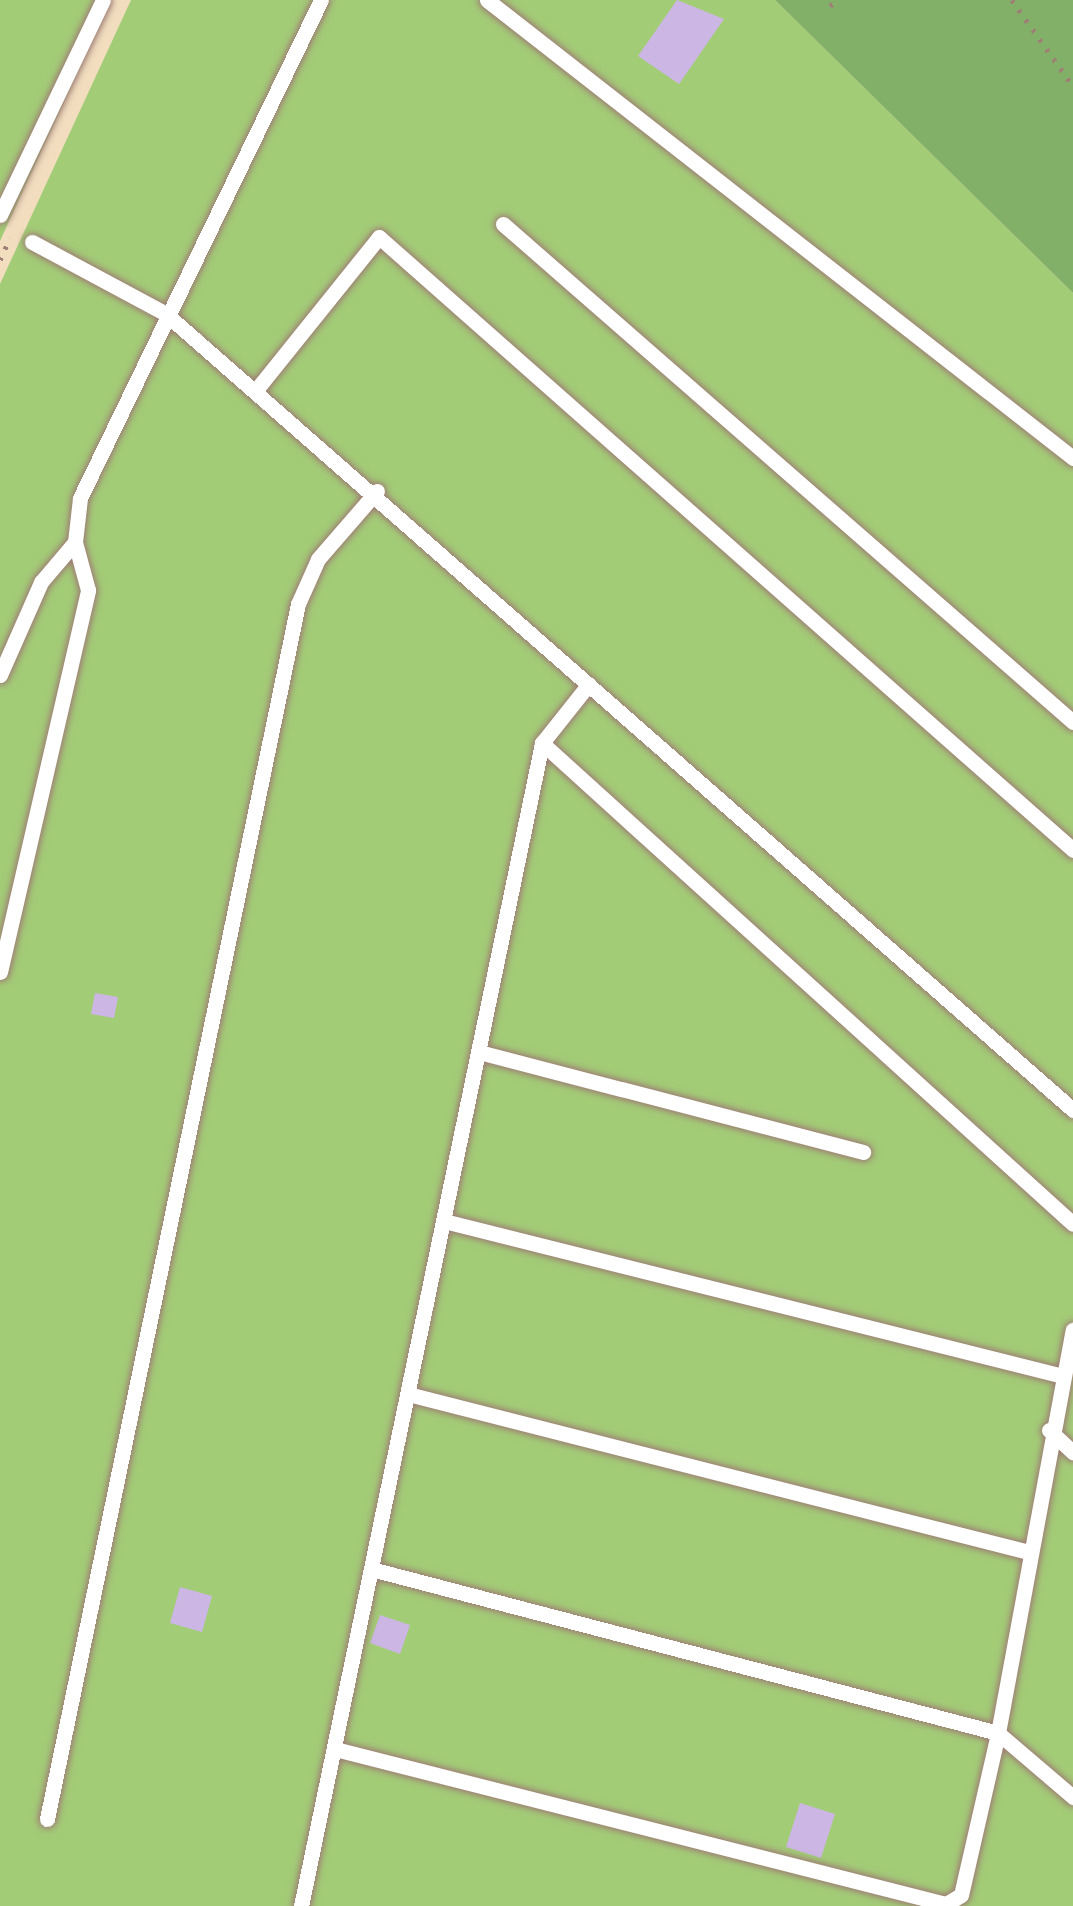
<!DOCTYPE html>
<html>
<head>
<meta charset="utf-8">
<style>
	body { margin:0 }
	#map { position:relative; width:1073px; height:1906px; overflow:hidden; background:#f2debf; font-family:"EB Garamond",serif }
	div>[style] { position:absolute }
	.green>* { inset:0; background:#a3cc77 }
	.forest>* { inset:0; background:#82b068 }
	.building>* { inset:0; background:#ccb6e4 }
	.path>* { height:4.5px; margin-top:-2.25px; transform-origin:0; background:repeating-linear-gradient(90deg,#9e7e75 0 3px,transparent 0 12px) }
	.roads { filter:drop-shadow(0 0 3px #9e7e75) drop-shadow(0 0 3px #9e7e75) }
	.service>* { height:15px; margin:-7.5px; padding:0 7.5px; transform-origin:7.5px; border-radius:7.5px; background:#fff }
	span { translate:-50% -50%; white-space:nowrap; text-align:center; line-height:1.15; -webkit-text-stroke:10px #fcf5e5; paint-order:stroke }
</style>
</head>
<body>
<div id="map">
	<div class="green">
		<i style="clip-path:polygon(0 0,111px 0,0 241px)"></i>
		<i style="clip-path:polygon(131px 0,775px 0,1073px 293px,1073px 1906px,0 1906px,0 284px)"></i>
	</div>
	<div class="forest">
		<i style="clip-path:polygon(775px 0,1073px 0,1073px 293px)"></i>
	</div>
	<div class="building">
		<i style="clip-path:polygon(677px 0,724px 19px,679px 84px,638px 56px)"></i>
		<i style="clip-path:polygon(95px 993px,118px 997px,114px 1018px,91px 1014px)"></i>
		<i style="clip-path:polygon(180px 1587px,212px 1596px,202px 1632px,170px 1623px)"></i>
		<i style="clip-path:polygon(380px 1615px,410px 1625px,400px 1654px,370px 1643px)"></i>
		<i style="clip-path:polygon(800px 1803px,835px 1814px,821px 1858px,786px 1847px)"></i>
	</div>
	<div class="path">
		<i style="left:1012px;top:0;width:105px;rotate:54.7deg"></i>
		<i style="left:830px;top:6px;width:9px;rotate:-41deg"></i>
		<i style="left:0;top:260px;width:24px;rotate:-66deg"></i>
	</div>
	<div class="roads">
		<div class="service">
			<i style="left:487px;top:0;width:744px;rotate:38.01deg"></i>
			<i style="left:0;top:215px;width:238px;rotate:-64.4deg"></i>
			<i style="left:503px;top:224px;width:757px;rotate:41.14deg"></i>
			<i style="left:32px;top:242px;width:152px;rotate:28.2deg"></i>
			<i style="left:166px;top:314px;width:1207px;rotate:41.27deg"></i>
			<i style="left:256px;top:390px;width:196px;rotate:-51.2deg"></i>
			<i style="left:379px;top:237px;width:926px;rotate:41.45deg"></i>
			<i style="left:0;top:675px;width:102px;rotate:-66.2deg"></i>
			<i style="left:41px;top:582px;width:52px;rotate:-49.6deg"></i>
			<i style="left:542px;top:743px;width:716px;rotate:42.17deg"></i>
			<i style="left:0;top:972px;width:392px;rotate:-77deg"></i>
			<i style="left:88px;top:590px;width:50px;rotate:-105.2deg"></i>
			<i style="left:75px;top:542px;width:44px;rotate:-83.5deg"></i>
			<i style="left:80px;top:498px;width:553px;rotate:-64.18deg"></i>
			<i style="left:479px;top:1052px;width:397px;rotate:14.6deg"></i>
			<i style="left:444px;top:1221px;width:634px;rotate:14.06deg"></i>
			<i style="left:408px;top:1394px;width:637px;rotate:14.28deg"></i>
			<i style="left:1049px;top:1430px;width:33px;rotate:43deg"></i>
			<i style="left:375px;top:1570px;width:644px;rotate:14.66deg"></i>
			<i style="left:998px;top:1733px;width:99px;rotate:40.5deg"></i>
			<i style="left:339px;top:1750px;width:626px;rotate:14.24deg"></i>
			<i style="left:946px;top:1904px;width:17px;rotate:-31deg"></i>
			<i style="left:961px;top:1895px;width:166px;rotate:-77.1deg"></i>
			<i style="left:998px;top:1733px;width:410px;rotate:-79.5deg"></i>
			<i style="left:47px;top:1819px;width:1241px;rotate:-78.33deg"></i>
			<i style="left:298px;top:604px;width:49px;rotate:-66deg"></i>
			<i style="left:318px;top:559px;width:90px;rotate:-49.1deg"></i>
			<i style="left:301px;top:1906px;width:1188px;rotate:-78.29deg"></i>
			<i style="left:542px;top:743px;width:75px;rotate:-51.5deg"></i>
		</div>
	</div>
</div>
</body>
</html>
